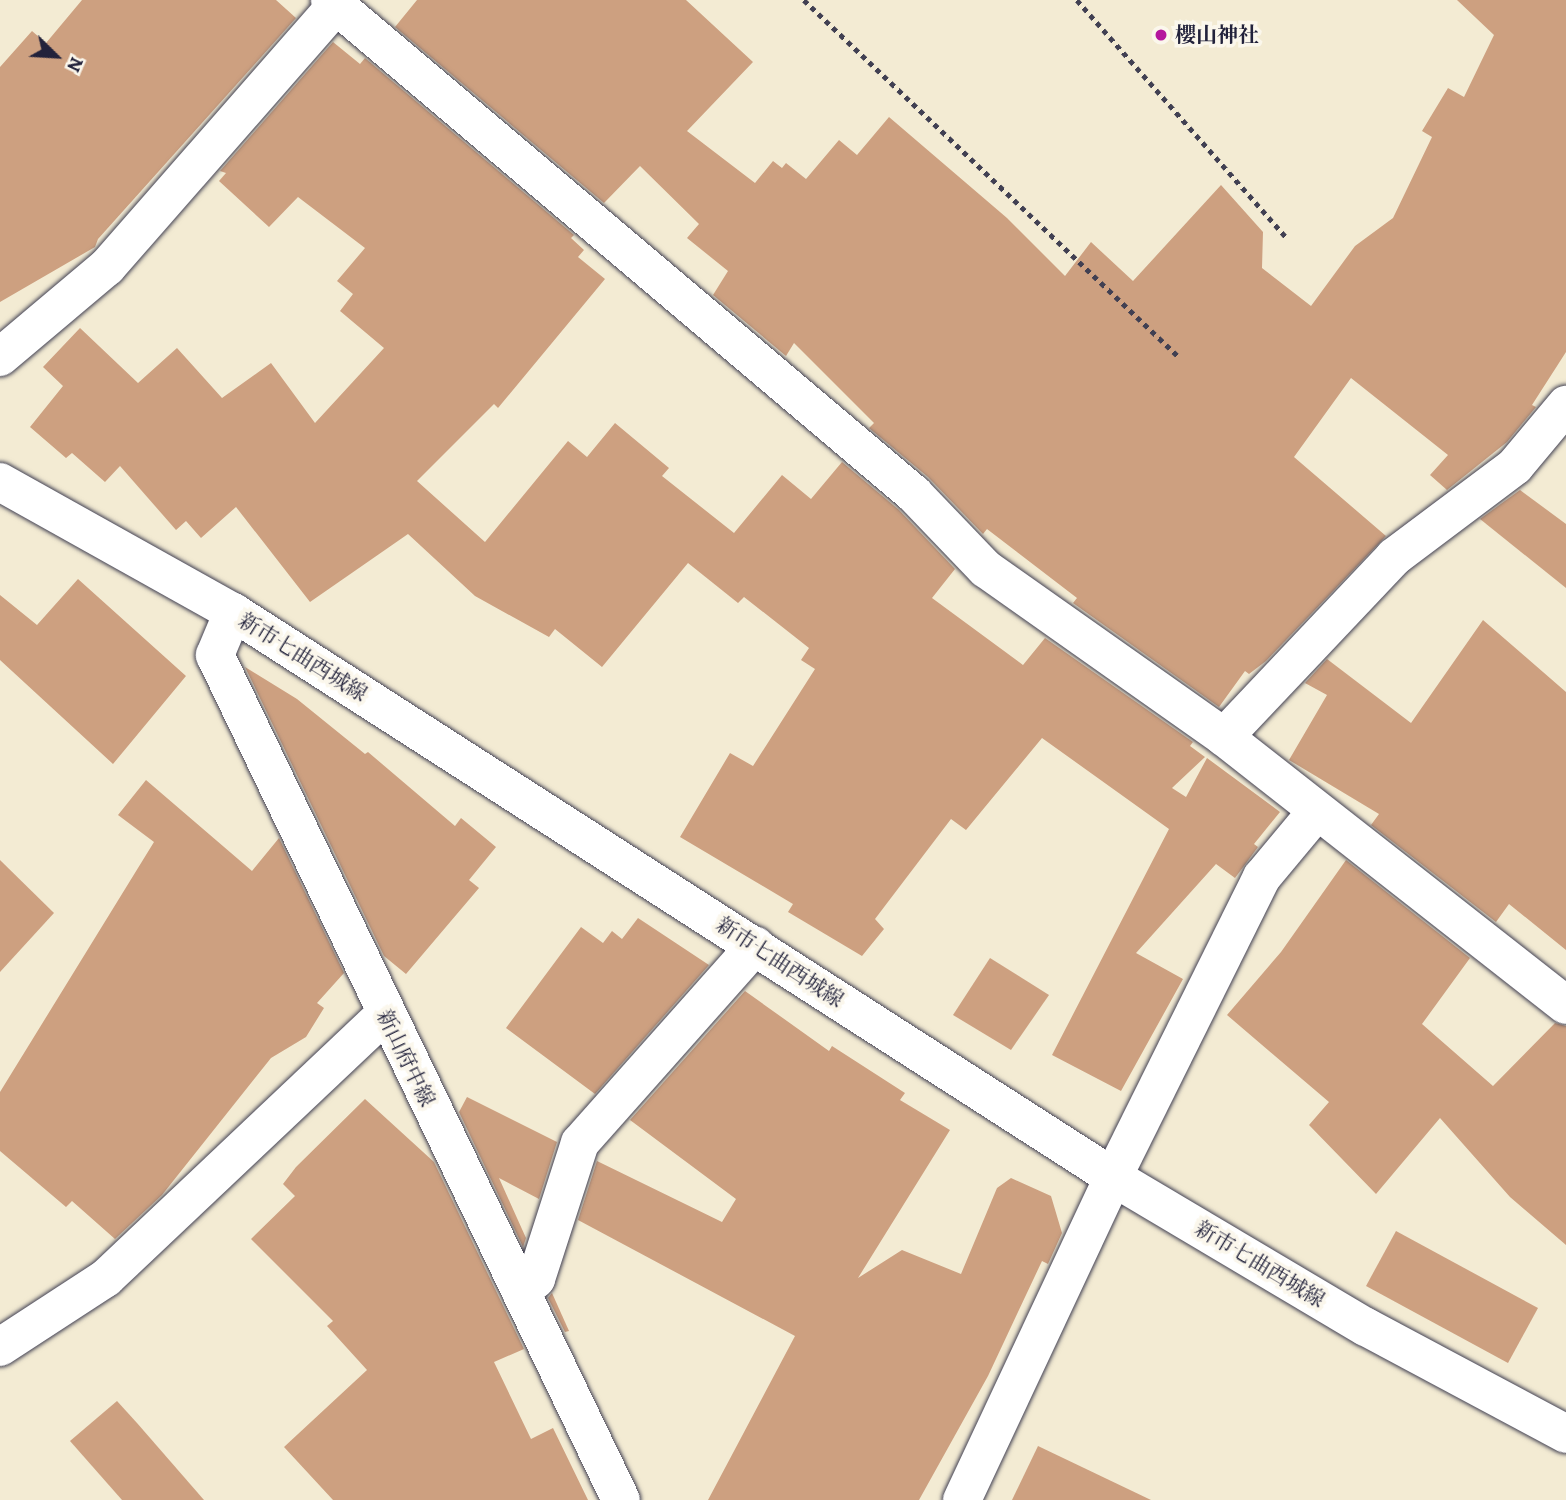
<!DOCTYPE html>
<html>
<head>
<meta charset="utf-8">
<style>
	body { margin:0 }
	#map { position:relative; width:1566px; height:1500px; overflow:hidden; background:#f3ebd3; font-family:Alegreya,"Noto Serif JP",serif }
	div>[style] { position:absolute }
	.building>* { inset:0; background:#cda080 }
	.path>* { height:4.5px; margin-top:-2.25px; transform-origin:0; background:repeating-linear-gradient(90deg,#414052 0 5px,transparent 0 10px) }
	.roads { filter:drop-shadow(0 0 2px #414052) drop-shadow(0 0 2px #414052) }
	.minor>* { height:38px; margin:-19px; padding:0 19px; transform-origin:19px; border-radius:19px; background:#fff }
	.secondary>* { height:38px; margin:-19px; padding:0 19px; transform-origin:19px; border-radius:19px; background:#fff }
	.primary>* { height:38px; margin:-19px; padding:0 19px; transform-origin:19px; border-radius:19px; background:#fff }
	.dots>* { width:19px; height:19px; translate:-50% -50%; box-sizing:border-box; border:4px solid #fbf7ec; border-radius:50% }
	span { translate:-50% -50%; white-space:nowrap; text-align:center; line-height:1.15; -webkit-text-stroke:7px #fbf7ec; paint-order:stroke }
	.poi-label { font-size:21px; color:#22223b; font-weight:700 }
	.left { translate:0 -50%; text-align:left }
	.street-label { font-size:21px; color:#22223b }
	.north { position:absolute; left:21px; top:21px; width:70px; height:70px; -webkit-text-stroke:5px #fbf7ec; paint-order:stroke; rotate:114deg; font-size:19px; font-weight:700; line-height:28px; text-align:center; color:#22223b }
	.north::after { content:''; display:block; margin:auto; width:24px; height:32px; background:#22223b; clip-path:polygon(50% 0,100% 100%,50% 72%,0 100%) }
</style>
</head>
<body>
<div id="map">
	<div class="building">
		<i style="clip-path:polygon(82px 0,276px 0,296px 18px,98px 239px,95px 247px,0 302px,0 67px,32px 31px,46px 43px)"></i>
		<i style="clip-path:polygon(417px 0,686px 0,753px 62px,687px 131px,755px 183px,773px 161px,782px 168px,786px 163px,806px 179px,839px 140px,857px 155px,889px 117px,1007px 218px,1065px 276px,1091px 242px,1133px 281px,1221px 185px,1263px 232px,1262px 268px,1311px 306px,1355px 246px,1393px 218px,1432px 137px,1422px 131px,1448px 88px,1464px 97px,1494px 35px,1457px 0,1566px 0,1566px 352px,1532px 405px,1536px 407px,1507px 442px,1447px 490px,1430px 475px,1448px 455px,1351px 378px,1294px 457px,1386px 536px,1266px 661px,1249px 674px,1245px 671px,1219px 707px,1073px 603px,1077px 598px,987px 529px,983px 534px,928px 477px,869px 428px,874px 423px,794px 343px,786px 356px,713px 295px,728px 271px,687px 238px,699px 224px,640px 166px,604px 203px,395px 27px)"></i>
		<i style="clip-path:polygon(333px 42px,360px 64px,365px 58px,574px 235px,571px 238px,584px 250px,578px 257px,605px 279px,498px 408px,494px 404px,417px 481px,485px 542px,568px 441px,587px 457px,615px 423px,669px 468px,662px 476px,734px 533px,782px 475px,811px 499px,842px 462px,899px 510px,955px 569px,932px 598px,1023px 665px,1045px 638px,1193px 742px,1190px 746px,1205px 757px,1172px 788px,1186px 797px,1207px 758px,1280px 812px,1254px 844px,1258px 847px,1235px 878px,1216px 864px,1136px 953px,1183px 979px,1121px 1091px,1052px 1055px,1169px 829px,1042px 738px,966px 830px,951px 819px,875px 919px,884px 929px,862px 956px,788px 912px,793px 904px,680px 837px,730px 753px,753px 766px,815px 669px,801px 660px,809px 648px,744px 597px,738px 603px,688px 563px,602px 667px,555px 629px,549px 637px,475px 596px,408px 534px,310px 602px,236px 507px,201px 538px,186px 521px,176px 530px,120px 466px,105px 482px,72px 453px,66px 458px,30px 427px,63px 386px,43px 367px,80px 328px,138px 383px,177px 348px,222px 398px,271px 363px,315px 423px,384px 348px,340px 311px,353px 294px,337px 281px,365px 248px,298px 197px,269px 227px,219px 181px,226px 173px,220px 171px)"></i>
		<i style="clip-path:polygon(1520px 490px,1566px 524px,1566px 588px,1480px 519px)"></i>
		<i style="clip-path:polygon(78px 579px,186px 676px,113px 764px,0 660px,0 595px,37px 625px)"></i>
		<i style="clip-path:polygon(1483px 620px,1566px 692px,1566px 950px,1509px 904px,1496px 922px,1371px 825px,1379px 814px,1289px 760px,1327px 695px,1305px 683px,1327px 659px,1411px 723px)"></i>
		<i style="clip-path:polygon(245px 667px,297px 699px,365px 754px,368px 752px,455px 826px,461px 818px,496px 847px,469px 880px,479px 888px,406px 974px,384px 956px)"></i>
		<i style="clip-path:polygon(146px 780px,252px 871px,279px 838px,344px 973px,317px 1003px,324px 1008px,306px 1037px,271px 1058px,162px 1195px,115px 1239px,72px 1201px,66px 1207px,0 1151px,0 1092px,154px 842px,118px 815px)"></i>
		<i style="clip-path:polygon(0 860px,54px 913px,0 972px)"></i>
		<i style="clip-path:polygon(1346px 860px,1470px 958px,1422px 1024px,1493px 1086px,1555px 1023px,1566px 1026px,1566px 1245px,1510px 1197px,1440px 1118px,1376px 1194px,1309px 1125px,1329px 1102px,1227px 1015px,1281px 952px)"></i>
		<i style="clip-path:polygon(638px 918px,709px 965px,595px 1094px,506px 1028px,581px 927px,603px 943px,612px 931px,622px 939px)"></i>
		<i style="clip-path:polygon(990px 958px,1049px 995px,1011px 1050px,953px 1015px)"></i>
		<i style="clip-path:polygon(745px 991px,829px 1051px,832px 1046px,905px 1093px,900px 1100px,950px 1130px,858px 1278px,902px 1250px,961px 1274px,997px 1188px,1011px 1178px,1051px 1196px,1062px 1233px,1048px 1264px,1042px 1261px,988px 1376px,919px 1500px,708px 1500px,795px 1336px,578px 1220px,597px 1161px,722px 1222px,736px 1199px,630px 1120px)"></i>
		<i style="clip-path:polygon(467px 1097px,557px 1142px,539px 1199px,499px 1178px,526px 1238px,523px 1247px,459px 1112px)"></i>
		<i style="clip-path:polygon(365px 1099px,434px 1162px,524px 1349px,494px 1362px,531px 1439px,553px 1428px,588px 1500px,333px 1500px,284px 1447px,367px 1370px,327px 1326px,333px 1321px,251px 1239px,295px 1196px,283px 1184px,296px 1167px)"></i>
		<i style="clip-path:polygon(1396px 1231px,1538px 1308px,1508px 1363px,1366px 1286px)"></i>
		<i style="clip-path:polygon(552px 1293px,569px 1331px,565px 1332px,548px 1298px)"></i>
		<i style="clip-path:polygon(117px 1401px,137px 1423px,204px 1500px,122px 1500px,70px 1441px)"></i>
		<i style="clip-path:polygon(1038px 1446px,1151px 1500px,1012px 1500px)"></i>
	</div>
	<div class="path">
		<i style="left:804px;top:0;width:518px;rotate:43.59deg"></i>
		<i style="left:1077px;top:0;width:317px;rotate:48.6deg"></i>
	</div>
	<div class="roads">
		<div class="minor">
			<i style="left:330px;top:0;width:765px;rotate:40.23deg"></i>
			<i style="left:914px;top:494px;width:104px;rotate:46.2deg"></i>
			<i style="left:986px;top:569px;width:291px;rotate:35.2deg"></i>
			<i style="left:1224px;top:737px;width:434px;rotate:38.1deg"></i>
			<i style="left:0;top:357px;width:140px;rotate:-40.1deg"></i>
			<i style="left:107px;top:267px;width:348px;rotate:-48.8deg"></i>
			<i style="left:1224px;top:737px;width:248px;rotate:-46.6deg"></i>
			<i style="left:1394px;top:557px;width:151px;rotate:-36.9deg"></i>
			<i style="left:1515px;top:466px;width:80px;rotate:-50.1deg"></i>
			<i style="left:521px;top:1292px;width:20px;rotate:-41deg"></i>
			<i style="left:536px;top:1279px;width:143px;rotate:-72.1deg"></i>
			<i style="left:580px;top:1143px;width:264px;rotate:-48.4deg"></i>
			<i style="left:0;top:1347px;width:126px;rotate:-33.1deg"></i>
			<i style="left:106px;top:1278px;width:384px;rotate:-43.4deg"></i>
			<i style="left:962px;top:1500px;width:357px;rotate:-64.9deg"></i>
			<i style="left:1113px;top:1177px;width:335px;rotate:-63.6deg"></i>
			<i style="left:1262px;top:877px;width:86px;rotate:-50.2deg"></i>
		</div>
		<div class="secondary">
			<i style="left:233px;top:612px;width:47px;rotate:112.7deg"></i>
			<i style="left:215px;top:655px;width:937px;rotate:64.34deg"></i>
		</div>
		<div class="primary">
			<i style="left:0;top:482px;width:267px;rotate:29.2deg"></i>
			<i style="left:233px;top:612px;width:1046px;rotate:32.7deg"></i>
			<i style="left:1113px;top:1177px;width:294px;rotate:30.7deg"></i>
			<i style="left:1366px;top:1327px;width:227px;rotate:28.1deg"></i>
		</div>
	</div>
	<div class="dots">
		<i style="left:1161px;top:35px;background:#b5179e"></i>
	</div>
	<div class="poi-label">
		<span class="left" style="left:1175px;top:35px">櫻山神社</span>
	</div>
	<div class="street-label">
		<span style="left:303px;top:657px;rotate:32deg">新市七曲西城線</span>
		<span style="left:780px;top:962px;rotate:33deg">新市七曲西城線</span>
		<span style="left:406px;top:1058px;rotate:64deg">新山府中線</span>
		<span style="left:1260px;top:1264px;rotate:31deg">新市七曲西城線</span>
	</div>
	<div class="north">N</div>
</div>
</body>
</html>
